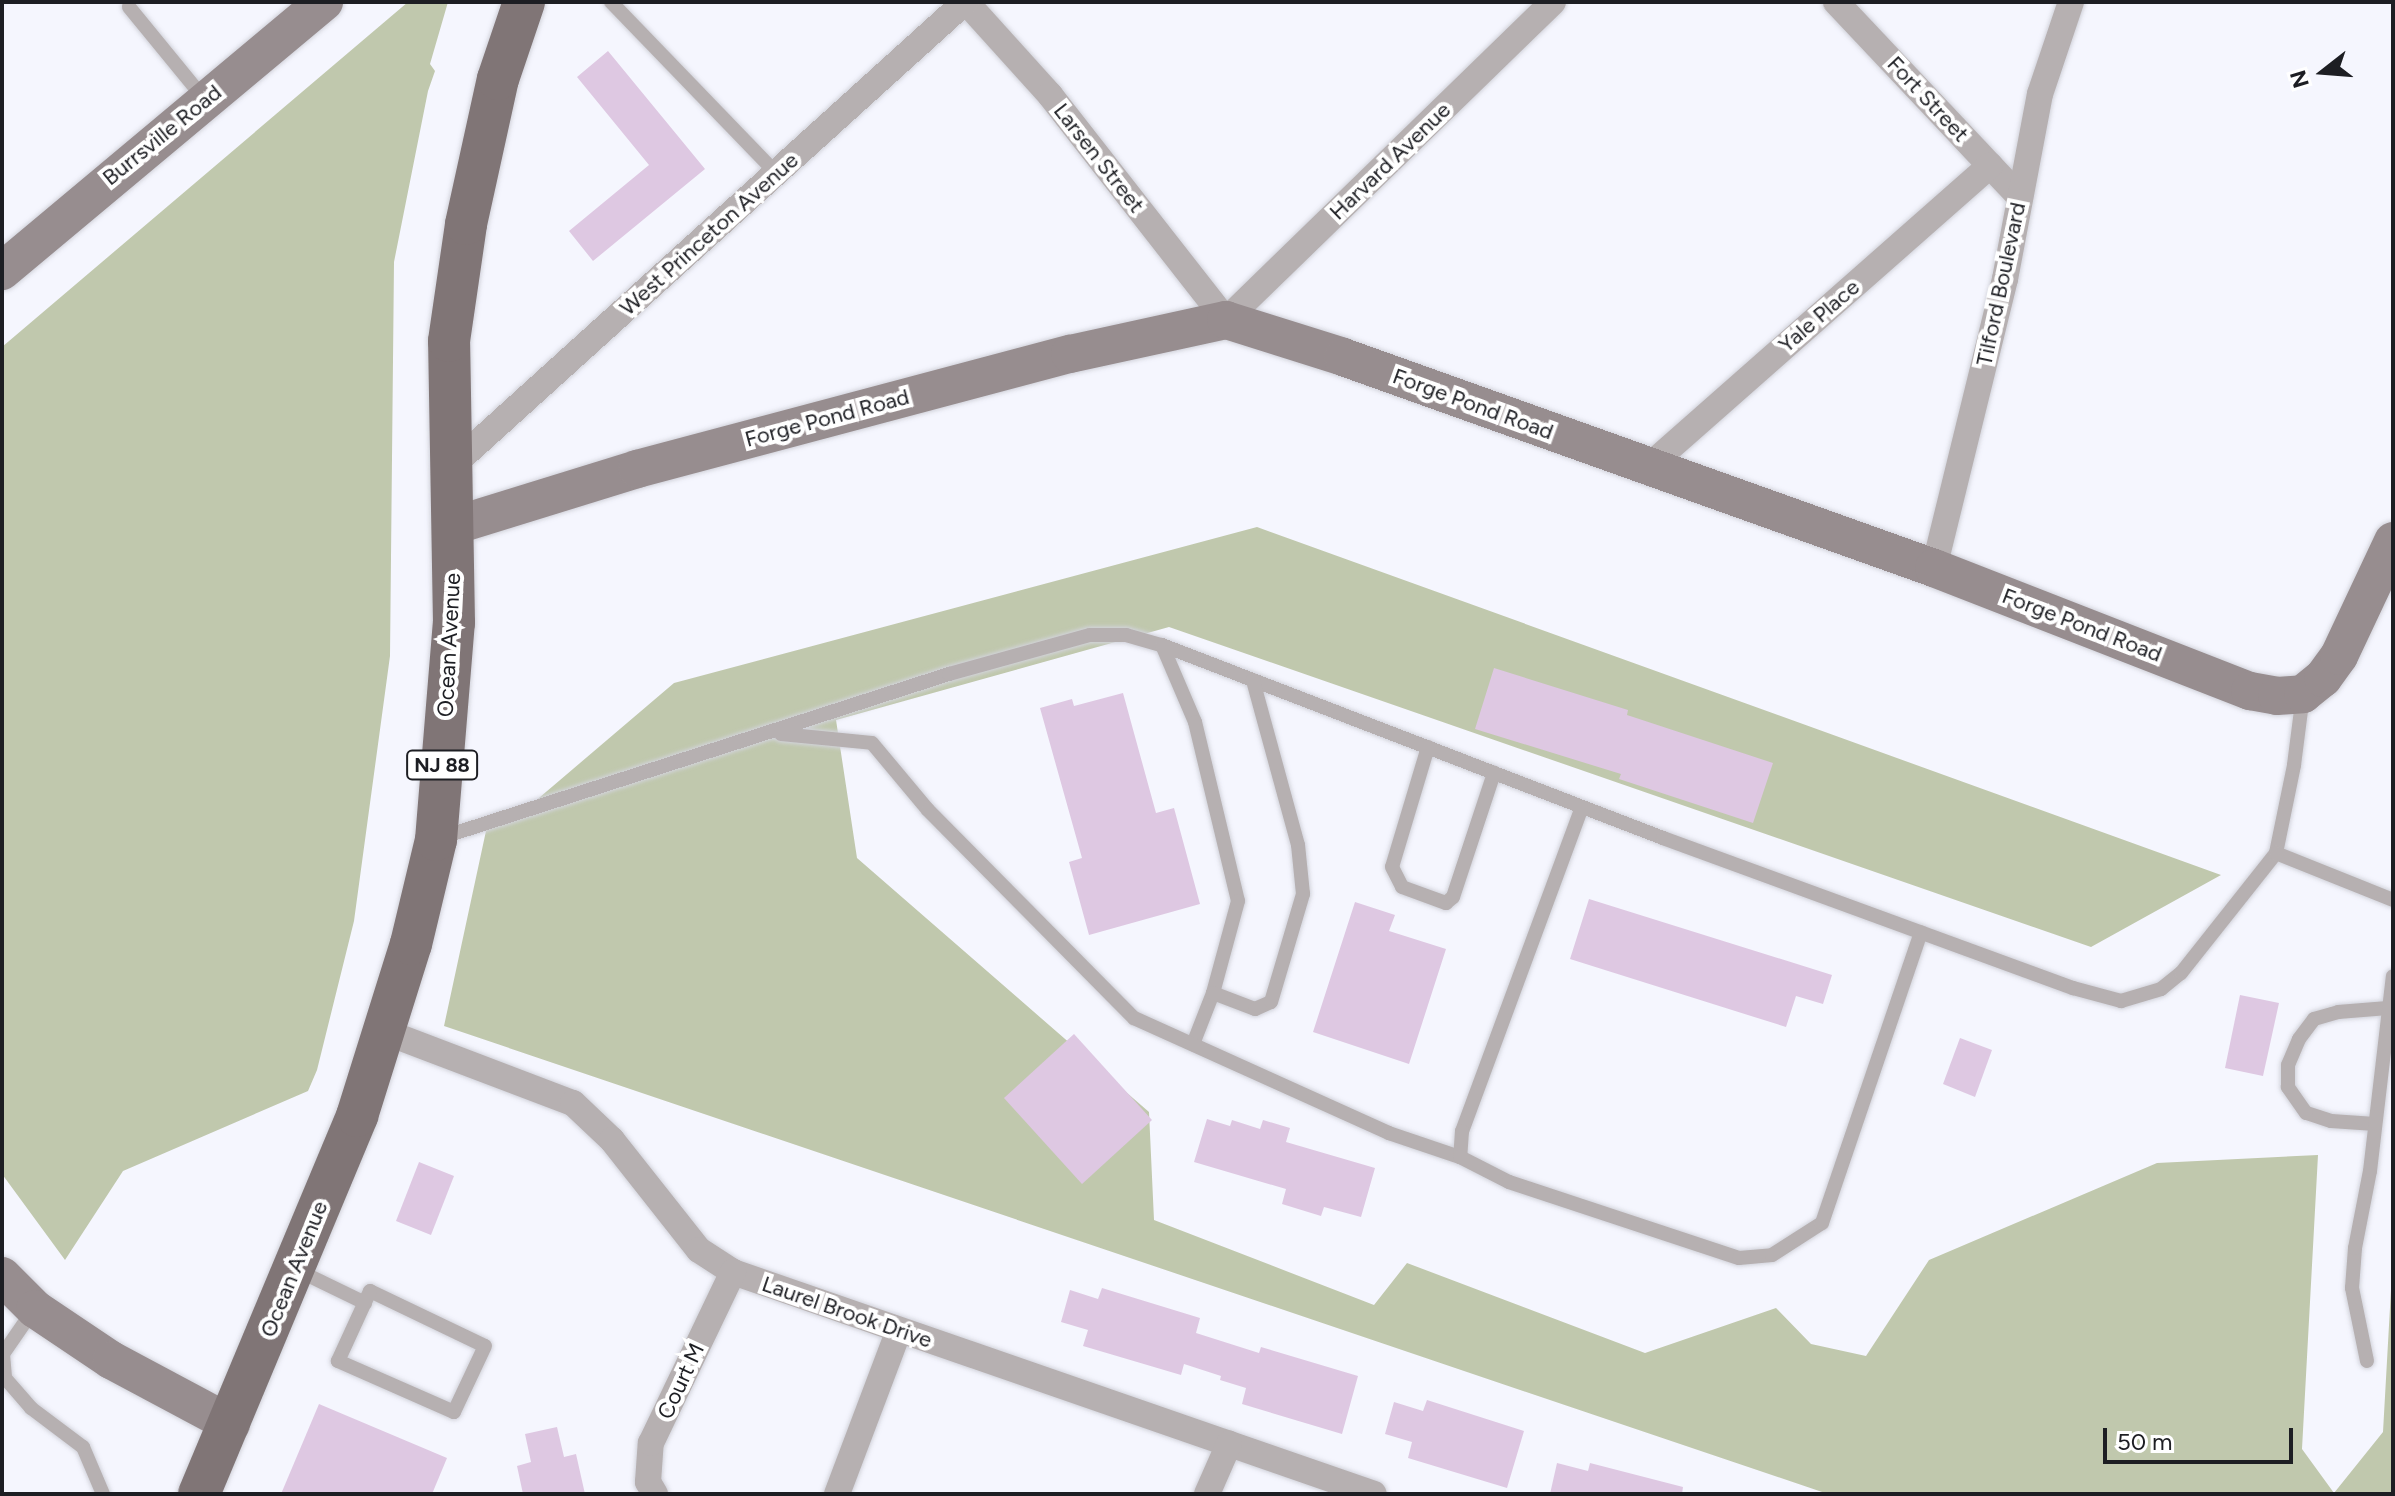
<!DOCTYPE html>
<html>
<head>
<meta charset="utf-8">
<style>
	body { margin:0 }
	#map { position:relative; width:2395px; height:1496px; overflow:hidden; background:#f5f6fe; font-family:Figtree,sans-serif }
	div>[style] { position:absolute }
	.green>* { inset:0; background:#c0c8ad }
	.building>* { inset:0; background:#dec8e2 }
	.roads { filter:drop-shadow(0 0 2px #d2d3db) drop-shadow(0 0 2px #d2d3db) }
	.lane>* { height:14px; margin:-7px; padding:0 7px; transform-origin:7px; border-radius:7px; background:#b6b0b1 }
	.street>* { height:26px; margin:-13px; padding:0 13px; transform-origin:13px; border-radius:13px; background:#b6b0b1 }
	.secondary>* { height:38px; margin:-19px; padding:0 19px; transform-origin:19px; border-radius:19px; background:#978d8f }
	.primary>* { height:42px; margin:-21px; padding:0 21px; transform-origin:21px; border-radius:21px; background:#807576 }
	span { translate:-50% -50%; white-space:nowrap; text-align:center; line-height:1.15; -webkit-text-stroke:8px #fff; paint-order:stroke }
	.shield-label span { padding:2px 6px; background:#fff; border:2px solid; border-radius:6px; -webkit-text-stroke-width:0 }
	.shield-label { font-size:20px; color:#1d1e23; font-weight:700 }
	.street-label { font-size:22px; color:#1d1e23 }
	.frame { position:absolute; inset:0; border:4px solid #1d1e23; pointer-events:none }
	.north { position:absolute; left:2283px; top:32px; width:80px; height:80px; -webkit-text-stroke:6px #fff; paint-order:stroke; rotate:253deg; font-size:22px; font-weight:700; line-height:32px; text-align:center; color:#1d1e23 }
	.north::after { content:''; display:block; margin:auto; width:28px; height:36px; background:#1d1e23; clip-path:polygon(50% 0,100% 100%,50% 72%,0 100%) }
	.scale { position:absolute; left:2103px; top:1428px; width:190px; height:36px; box-sizing:border-box; border:4px solid #1d1e23; border-top:0; padding-left:10px; font-size:24px; line-height:28px; white-space:nowrap; color:#1d1e23; -webkit-text-stroke:6px #fff; paint-order:stroke }
</style>
</head>
<body>
<div id="map">
	<div class="green">
		<i style="clip-path:polygon(408px 2px,448px 2px,430px 64px,435px 71px,428px 91px,394px 262px,390px 656px,354px 921px,317px 1070px,308px 1091px,123px 1171px,65px 1260px,2px 1174px,2px 347px)"></i>
		<i style="clip-path:polygon(1257px 527px,2221px 875px,2091px 947px,1169px 627px,836px 720px,857px 858px,1149px 1112px,1154px 1220px,1374px 1305px,1407px 1263px,1645px 1353px,1776px 1308px,1811px 1344px,1866px 1356px,1929px 1260px,2157px 1163px,2318px 1155px,2302px 1449px,2334px 1493px,2383px 1432px,2393px 1254px,2393px 1494px,1828px 1494px,444px 1026px,489px 817px,526px 809px,674px 683px)"></i>
	</div>
	<div class="building">
		<i style="clip-path:polygon(608px 51px,705px 169px,593px 261px,569px 231px,649px 165px,577px 77px)"></i>
		<i style="clip-path:polygon(1494px 668px,1628px 710px,1627px 715px,1773px 763px,1753px 823px,1619px 779px,1621px 774px,1475px 729px)"></i>
		<i style="clip-path:polygon(1123px 693px,1156px 813px,1174px 808px,1200px 904px,1089px 935px,1069px 862px,1082px 858px,1040px 708px,1072px 699px,1074px 706px)"></i>
		<i style="clip-path:polygon(1589px 899px,1832px 975px,1823px 1004px,1796px 996px,1786px 1027px,1570px 959px)"></i>
		<i style="clip-path:polygon(1355px 902px,1395px 915px,1389px 931px,1446px 949px,1409px 1064px,1313px 1032px)"></i>
		<i style="clip-path:polygon(2240px 995px,2279px 1003px,2263px 1076px,2225px 1068px)"></i>
		<i style="clip-path:polygon(1074px 1034px,1152px 1120px,1082px 1184px,1004px 1098px)"></i>
		<i style="clip-path:polygon(1960px 1038px,1992px 1050px,1975px 1097px,1943px 1084px)"></i>
		<i style="clip-path:polygon(1207px 1119px,1230px 1126px,1232px 1120px,1260px 1129px,1263px 1120px,1290px 1128px,1286px 1142px,1375px 1168px,1361px 1217px,1324px 1207px,1321px 1216px,1282px 1204px,1286px 1189px,1194px 1162px)"></i>
		<i style="clip-path:polygon(419px 1162px,454px 1176px,431px 1235px,396px 1221px)"></i>
		<i style="clip-path:polygon(1102px 1288px,1200px 1318px,1196px 1333px,1259px 1353px,1261px 1347px,1358px 1376px,1342px 1434px,1242px 1404px,1246px 1388px,1220px 1380px,1221px 1376px,1184px 1364px,1181px 1375px,1083px 1346px,1088px 1330px,1061px 1322px,1070px 1290px,1098px 1299px)"></i>
		<i style="clip-path:polygon(1427px 1400px,1524px 1431px,1507px 1488px,1408px 1458px,1412px 1442px,1385px 1434px,1394px 1402px,1423px 1411px)"></i>
		<i style="clip-path:polygon(319px 1404px,447px 1458px,432px 1494px,281px 1494px)"></i>
		<i style="clip-path:polygon(557px 1427px,564px 1457px,576px 1454px,585px 1494px,523px 1494px,517px 1466px,531px 1462px,525px 1434px)"></i>
		<i style="clip-path:polygon(1557px 1463px,1588px 1471px,1590px 1463px,1683px 1487px,1682px 1494px,1550px 1494px)"></i>
	</div>
	<div class="roads">
		<div class="lane">
			<i style="left:611px;top:2px;width:238px;rotate:46deg"></i>
			<i style="left:129px;top:7px;width:120px;rotate:50.7deg"></i>
			<i style="left:1162px;top:645px;width:84px;rotate:66.8deg"></i>
			<i style="left:1195px;top:722px;width:184px;rotate:76.5deg"></i>
			<i style="left:1238px;top:901px;width:95px;rotate:105.2deg"></i>
			<i style="left:1213px;top:993px;width:55px;rotate:111.4deg"></i>
			<i style="left:781px;top:734px;width:91px;rotate:5.6deg"></i>
			<i style="left:872px;top:743px;width:87px;rotate:50.1deg"></i>
			<i style="left:928px;top:810px;width:293px;rotate:45.3deg"></i>
			<i style="left:1134px;top:1018px;width:280px;rotate:24.3deg"></i>
			<i style="left:1389px;top:1133px;width:75px;rotate:18.7deg"></i>
			<i style="left:1428px;top:747px;width:125px;rotate:106.7deg"></i>
			<i style="left:1392px;top:867px;width:22px;rotate:63deg"></i>
			<i style="left:1402px;top:887px;width:47px;rotate:20deg"></i>
			<i style="left:1446px;top:903px;width:9px;rotate:-41deg"></i>
			<i style="left:1453px;top:897px;width:131px;rotate:-71.7deg"></i>
			<i style="left:1582px;top:807px;width:346px;rotate:110.3deg"></i>
			<i style="left:1462px;top:1131px;width:26px;rotate:94deg"></i>
			<i style="left:1460px;top:1157px;width:55px;rotate:27deg"></i>
			<i style="left:1509px;top:1182px;width:242px;rotate:18.3deg"></i>
			<i style="left:1739px;top:1258px;width:33px;rotate:-5deg"></i>
			<i style="left:1772px;top:1255px;width:59px;rotate:-32.6deg"></i>
			<i style="left:1822px;top:1223px;width:307px;rotate:-71.2deg"></i>
			<i style="left:440px;top:838px;width:535px;rotate:-17.86deg"></i>
			<i style="left:949px;top:674px;width:146px;rotate:-15.5deg"></i>
			<i style="left:1090px;top:635px;width:36px"></i>
			<i style="left:1126px;top:635px;width:37px;rotate:16deg"></i>
			<i style="left:1162px;top:645px;width:537px;rotate:21.07deg"></i>
			<i style="left:1663px;top:838px;width:437px;rotate:20.1deg"></i>
			<i style="left:2073px;top:988px;width:50px;rotate:15.2deg"></i>
			<i style="left:2121px;top:1001px;width:42px;rotate:-16.7deg"></i>
			<i style="left:2161px;top:989px;width:26px;rotate:-39deg"></i>
			<i style="left:2181px;top:973px;width:153px;rotate:-51.6deg"></i>
			<i style="left:2276px;top:853px;width:90px;rotate:-78.4deg"></i>
			<i style="left:2294px;top:765px;width:71px;rotate:-82.7deg"></i>
			<i style="left:2276px;top:853px;width:126px;rotate:21.9deg"></i>
			<i style="left:1213px;top:993px;width:45px;rotate:20.9deg"></i>
			<i style="left:1255px;top:1009px;width:17px;rotate:-24deg"></i>
			<i style="left:1271px;top:1002px;width:113px;rotate:-73.5deg"></i>
			<i style="left:1303px;top:894px;width:49px;rotate:-95.8deg"></i>
			<i style="left:1298px;top:845px;width:171px;rotate:-105.3deg"></i>
			<i style="left:2375px;top:1124px;width:44px;rotate:-176.1deg"></i>
			<i style="left:2331px;top:1121px;width:26px;rotate:-162deg"></i>
			<i style="left:2306px;top:1113px;width:32px;rotate:-125deg"></i>
			<i style="left:2288px;top:1087px;width:22px;rotate:-90deg"></i>
			<i style="left:2288px;top:1065px;width:28px;rotate:-67deg"></i>
			<i style="left:2299px;top:1039px;width:25px;rotate:-53deg"></i>
			<i style="left:2314px;top:1019px;width:25px;rotate:-16deg"></i>
			<i style="left:2338px;top:1012px;width:50px;rotate:-4.6deg"></i>
			<i style="left:295px;top:1269px;width:78px;rotate:25.9deg"></i>
			<i style="left:370px;top:1291px;width:127px;rotate:25.6deg"></i>
			<i style="left:485px;top:1346px;width:73px;rotate:115.2deg"></i>
			<i style="left:454px;top:1412px;width:127px;rotate:-156.3deg"></i>
			<i style="left:338px;top:1361px;width:77px;rotate:-65.4deg"></i>
			<i style="left:34px;top:1309px;width:55px;rotate:124.6deg"></i>
			<i style="left:3px;top:1354px;width:24px;rotate:85deg"></i>
			<i style="left:5px;top:1378px;width:40px;rotate:49deg"></i>
			<i style="left:31px;top:1408px;width:65px;rotate:36.9deg"></i>
			<i style="left:83px;top:1447px;width:51px;rotate:66.9deg"></i>
			<i style="left:2367px;top:1361px;width:75px;rotate:-101.6deg"></i>
			<i style="left:2352px;top:1288px;width:40px;rotate:-85.7deg"></i>
			<i style="left:2355px;top:1248px;width:78px;rotate:-79deg"></i>
			<i style="left:2370px;top:1171px;width:196px;rotate:-83.3deg"></i>
		</div>
		<div class="street">
			<i style="left:966px;top:2px;width:125px;rotate:47.9deg"></i>
			<i style="left:1050px;top:95px;width:286px;rotate:52deg"></i>
			<i style="left:1226px;top:320px;width:456px;rotate:-44.2deg"></i>
			<i style="left:1836px;top:2px;width:268px;rotate:46.7deg"></i>
			<i style="left:452px;top:466px;width:692px;rotate:-42.13deg"></i>
			<i style="left:1648px;top:467px;width:456px;rotate:-41.4deg"></i>
			<i style="left:1934px;top:568px;width:298px;rotate:-76.2deg"></i>
			<i style="left:2005px;top:279px;width:188px;rotate:-79.3deg"></i>
			<i style="left:2040px;top:94px;width:97px;rotate:-71.4deg"></i>
			<i style="left:383px;top:1031px;width:203px;rotate:20.8deg"></i>
			<i style="left:573px;top:1103px;width:54px;rotate:43.5deg"></i>
			<i style="left:612px;top:1140px;width:140px;rotate:51.7deg"></i>
			<i style="left:699px;top:1250px;width:40px;rotate:32.9deg"></i>
			<i style="left:733px;top:1272px;width:678px;rotate:19.1deg"></i>
			<i style="left:655px;top:1494px;width:14px;rotate:-120deg"></i>
			<i style="left:648px;top:1482px;width:39px;rotate:-86deg"></i>
			<i style="left:651px;top:1443px;width:190px;rotate:-64.4deg"></i>
			<i style="left:837px;top:1494px;width:175px;rotate:-69.3deg"></i>
			<i style="left:1207px;top:1494px;width:55px;rotate:-66.3deg"></i>
		</div>
		<div class="secondary">
			<i style="left:2px;top:271px;width:420px;rotate:-39.9deg"></i>
			<i style="left:453px;top:526px;width:193px;rotate:-17.2deg"></i>
			<i style="left:637px;top:469px;width:448px;rotate:-14.9deg"></i>
			<i style="left:1070px;top:354px;width:160px;rotate:-12.3deg"></i>
			<i style="left:1226px;top:320px;width:123px;rotate:17.5deg"></i>
			<i style="left:1343px;top:357px;width:628px;rotate:19.65deg"></i>
			<i style="left:1934px;top:568px;width:339px;rotate:21.3deg"></i>
			<i style="left:2250px;top:691px;width:27px;rotate:10deg"></i>
			<i style="left:2277px;top:696px;width:26px;rotate:-4deg"></i>
			<i style="left:2303px;top:694px;width:26px;rotate:-39deg"></i>
			<i style="left:2323px;top:678px;width:27px;rotate:-54deg"></i>
			<i style="left:2339px;top:656px;width:127px;rotate:-64.8deg"></i>
			<i style="left:2px;top:1276px;width:47px;rotate:45deg"></i>
			<i style="left:35px;top:1309px;width:92px;rotate:33.9deg"></i>
			<i style="left:111px;top:1360px;width:136px;rotate:28.1deg"></i>
		</div>
		<div class="primary">
			<i style="left:199px;top:1494px;width:410px;rotate:-67.3deg"></i>
			<i style="left:357px;top:1116px;width:180px;rotate:-72.6deg"></i>
			<i style="left:411px;top:944px;width:107px;rotate:-76.5deg"></i>
			<i style="left:436px;top:840px;width:218px;rotate:-85.3deg"></i>
			<i style="left:454px;top:623px;width:282px;rotate:-91deg"></i>
			<i style="left:449px;top:341px;width:118px;rotate:-81.7deg"></i>
			<i style="left:466px;top:224px;width:148px;rotate:-77.6deg"></i>
			<i style="left:498px;top:79px;width:81px;rotate:-71.3deg"></i>
		</div>
	</div>
	<div class="shield-label">
		<span style="left:442px;top:765px">NJ 88</span>
	</div>
	<div class="street-label">
		<span style="left:1928px;top:99px;rotate:47deg">Fort Street</span>
		<span style="left:162px;top:135px;rotate:-39deg">Burrsville Road</span>
		<span style="left:1099px;top:158px;rotate:52deg">Larsen Street</span>
		<span style="left:1390px;top:161px;rotate:-44deg">Harvard Avenue</span>
		<span style="left:709px;top:234px;rotate:-42deg">West Princeton Avenue</span>
		<span style="left:2001px;top:284px;rotate:-78deg">Tilford Boulevard</span>
		<span style="left:1819px;top:316px;rotate:-41deg">Yale Place</span>
		<span style="left:1473px;top:404px;rotate:20deg">Forge Pond Road</span>
		<span style="left:827px;top:418px;rotate:-15deg">Forge Pond Road</span>
		<span style="left:2082px;top:625px;rotate:21deg">Forge Pond Road</span>
		<span style="left:449px;top:645px;rotate:-87deg">Ocean Avenue</span>
		<span style="left:294px;top:1269px;rotate:-68deg">Ocean Avenue</span>
		<span style="left:847px;top:1312px;rotate:19deg">Laurel Brook Drive</span>
		<span style="left:681px;top:1381px;rotate:-65deg">Court M</span>
	</div>
	<div class="frame"></div>
	<div class="north">N</div>
	<div class="scale">50 m</div>
</div>
</body>
</html>
